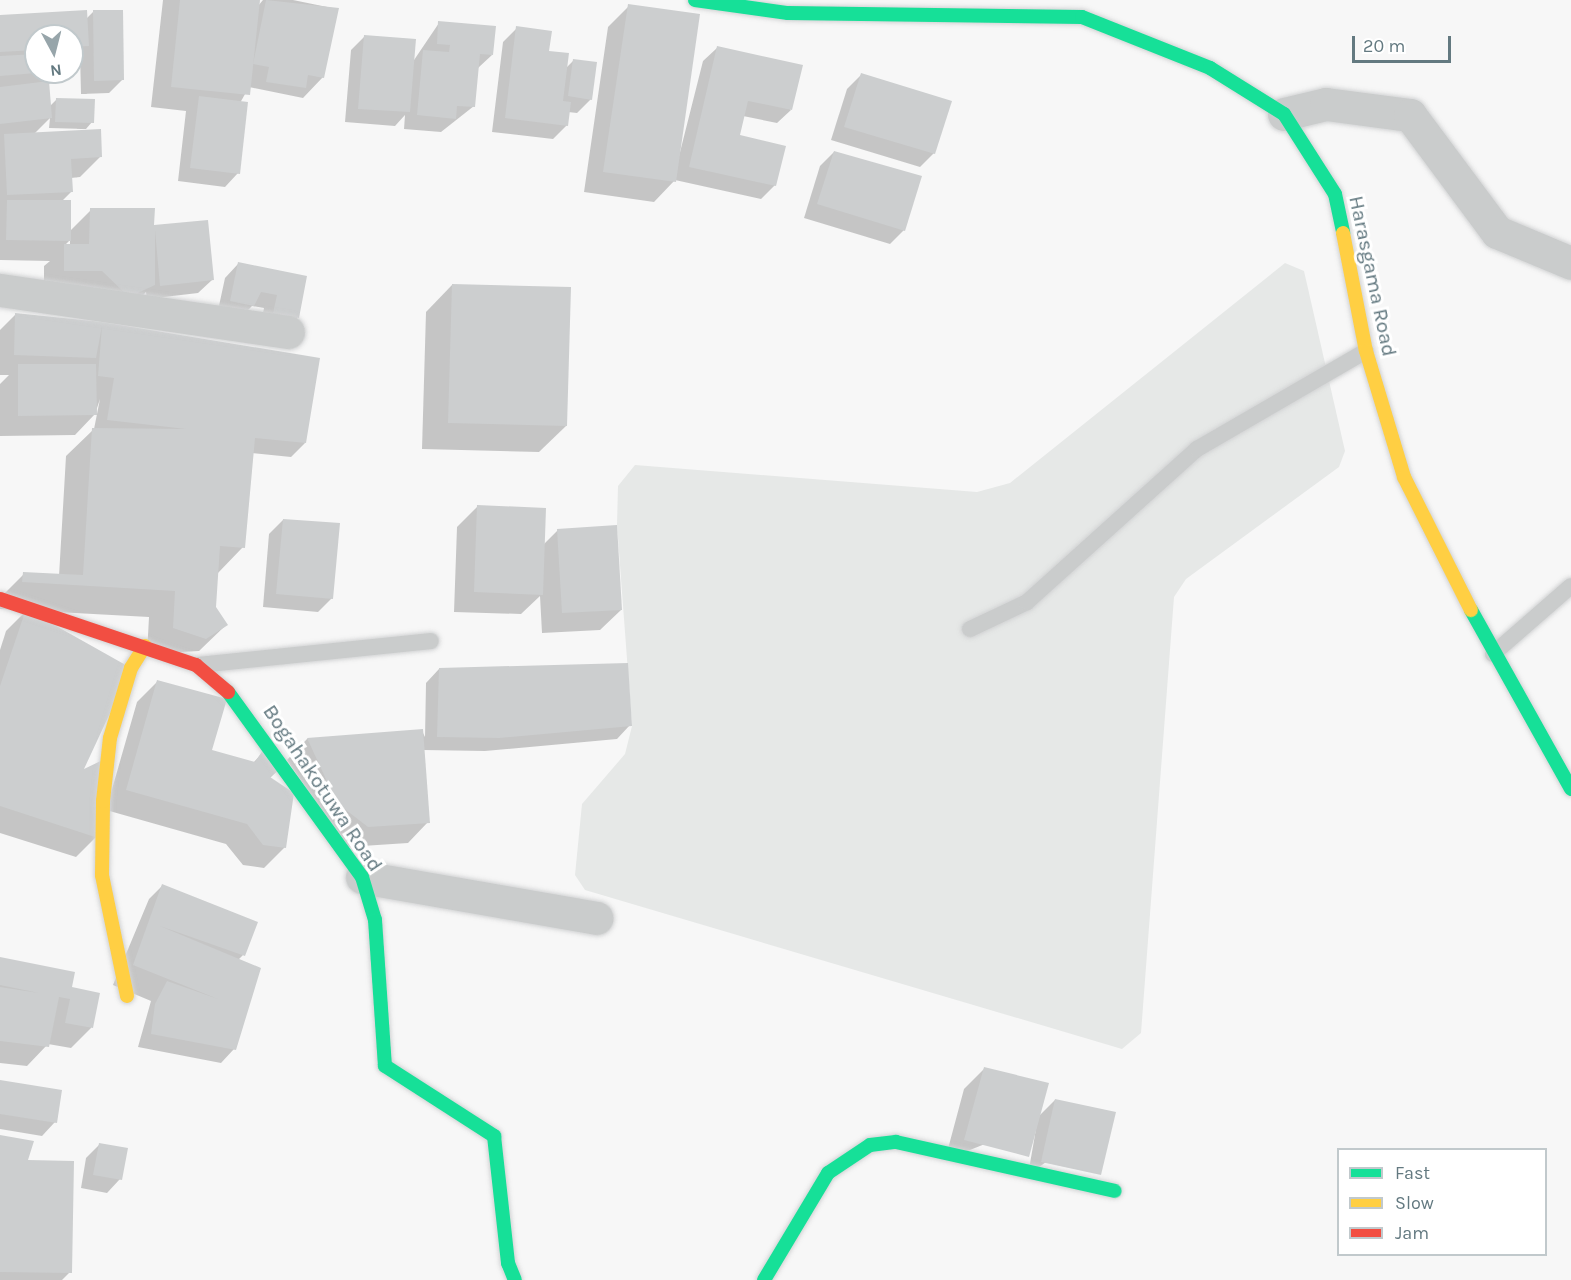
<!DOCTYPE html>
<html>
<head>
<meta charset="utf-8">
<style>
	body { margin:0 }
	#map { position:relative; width:1571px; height:1280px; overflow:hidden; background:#f7f7f7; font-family:Karla,sans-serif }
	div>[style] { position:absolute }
	.built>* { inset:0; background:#e6e8e7 }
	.shadow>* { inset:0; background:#0003 }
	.building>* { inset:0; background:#cccecf }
	.roads { filter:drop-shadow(0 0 2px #d2d3d4) drop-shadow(0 0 2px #d2d3d4) }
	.lane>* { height:16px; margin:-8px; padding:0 8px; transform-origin:8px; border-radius:8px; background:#cacccc }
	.street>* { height:33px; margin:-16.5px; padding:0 16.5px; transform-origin:16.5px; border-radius:16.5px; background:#cacccc }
	.fast>* { height:14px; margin:-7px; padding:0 7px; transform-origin:7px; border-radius:7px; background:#16e098 }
	.slow>* { height:14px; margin:-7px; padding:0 7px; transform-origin:7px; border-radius:7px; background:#ffcf43 }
	.jam>* { height:14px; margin:-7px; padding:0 7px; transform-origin:7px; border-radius:7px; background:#f24e42 }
	span { translate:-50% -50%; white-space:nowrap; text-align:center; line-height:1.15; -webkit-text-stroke:6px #fff; paint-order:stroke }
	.street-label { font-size:21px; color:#637980 }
	.legend { position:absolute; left:1337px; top:1148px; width:210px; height:108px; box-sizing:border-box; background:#fff; border:2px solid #c1c9cc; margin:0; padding:8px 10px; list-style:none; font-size:18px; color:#637980 }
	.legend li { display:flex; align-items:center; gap:12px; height:30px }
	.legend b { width:30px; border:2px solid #c1c9cc }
	.north { position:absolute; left:24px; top:24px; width:60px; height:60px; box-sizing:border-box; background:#fff; border:2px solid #c1c9cc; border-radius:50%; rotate:173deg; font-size:16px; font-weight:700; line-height:24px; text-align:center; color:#637980 }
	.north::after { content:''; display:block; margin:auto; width:21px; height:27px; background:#97a5aa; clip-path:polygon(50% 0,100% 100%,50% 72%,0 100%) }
	.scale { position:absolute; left:1352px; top:36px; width:99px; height:27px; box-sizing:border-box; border:3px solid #637980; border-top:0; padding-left:8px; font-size:18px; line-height:21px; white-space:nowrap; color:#637980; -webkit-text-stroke:4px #fff; paint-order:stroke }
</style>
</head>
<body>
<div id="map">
	<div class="built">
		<i style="clip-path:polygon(1285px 263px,1304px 271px,1345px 451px,1339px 467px,1186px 579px,1174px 597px,1141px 1033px,1122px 1049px,585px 890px,575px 875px,582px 804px,625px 754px,632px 726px,617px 525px,618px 486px,635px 465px,977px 492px,1010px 483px)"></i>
	</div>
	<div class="shadow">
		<i style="clip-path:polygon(163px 0,258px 0,258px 6px,263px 0,293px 0,337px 9px,323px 77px,303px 98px,249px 87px,240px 103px,238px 173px,225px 187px,178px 181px,186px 111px,151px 107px)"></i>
		<i style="clip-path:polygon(629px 6px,676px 168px,703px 61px,717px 48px,791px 110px,777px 123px,743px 116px,738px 137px,775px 185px,761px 199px,675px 180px,654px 202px,584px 192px,608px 27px)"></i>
		<i style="clip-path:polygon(evenodd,93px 12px,123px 79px,109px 93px,81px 94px,80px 54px,72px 60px,72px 36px,36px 36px,36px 72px,66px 72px,47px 85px,50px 106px,57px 99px,92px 122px,86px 129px,49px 128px,50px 118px,34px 134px,100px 157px,80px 177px,71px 178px,72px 191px,61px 202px,70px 231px,91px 210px,154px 227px,212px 280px,198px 293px,147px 299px,146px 292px,133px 305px,44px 291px,44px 266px,50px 261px,0 260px,0 17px,86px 19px,93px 12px,70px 240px,70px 246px,64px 246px,70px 240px)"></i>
		<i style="clip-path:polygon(439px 23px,492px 55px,478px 68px,474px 106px,441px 132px,404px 129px,405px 115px,395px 126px,345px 122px,351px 50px,364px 37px,412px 63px)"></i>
		<i style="clip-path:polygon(517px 28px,566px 68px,573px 61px,591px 99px,577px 113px,568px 112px,567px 125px,553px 139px,492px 132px,503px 42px)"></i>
		<i style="clip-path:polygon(861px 75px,934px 153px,920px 167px,831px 140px,847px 89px)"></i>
		<i style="clip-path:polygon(834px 152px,904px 230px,890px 244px,804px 218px,820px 166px)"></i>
		<i style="clip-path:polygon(238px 264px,306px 277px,297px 318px,284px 331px,260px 327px,264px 308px,252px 306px,239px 319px,217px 315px,225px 278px)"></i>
		<i style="clip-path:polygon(452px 285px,566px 426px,539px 452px,422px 449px,426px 312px)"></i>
		<i style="clip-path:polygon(16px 314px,266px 350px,305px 443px,291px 457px,252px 453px,243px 547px,217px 574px,215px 608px,226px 625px,199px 651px,147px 654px,149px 617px,0 609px,0 598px,24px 574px,59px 576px,66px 456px,94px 429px,100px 399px,95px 414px,75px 435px,0 436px,0 384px,9px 375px,0 375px,0 330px)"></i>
		<i style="clip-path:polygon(477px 507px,543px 545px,558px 530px,621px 610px,600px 630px,542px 633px,540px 596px,521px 614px,454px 612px,457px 527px)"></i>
		<i style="clip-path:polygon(283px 520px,332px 598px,318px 612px,263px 607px,269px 534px)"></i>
		<i style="clip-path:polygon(26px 611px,96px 837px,76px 857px,0 833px,0 650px,6px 631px)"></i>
		<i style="clip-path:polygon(439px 669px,630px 725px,617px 739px,485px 751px,423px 750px,428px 822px,408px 843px,347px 847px,287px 760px,307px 739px,422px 731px,425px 737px,426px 683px)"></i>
		<i style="clip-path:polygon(158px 681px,210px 751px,253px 763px,263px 752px,282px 766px,270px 778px,285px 847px,264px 868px,243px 865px,226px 844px,106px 810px,137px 702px)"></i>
		<i style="clip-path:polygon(162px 886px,243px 955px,238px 960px,234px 1049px,221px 1063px,138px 1047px,151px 1001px,113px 985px,149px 899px)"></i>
		<i style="clip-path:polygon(0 959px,70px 989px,98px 994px,91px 1028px,71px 1048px,48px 1044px,27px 1066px,0 1063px)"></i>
		<i style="clip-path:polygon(985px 1068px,1038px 1117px,1055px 1100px,1114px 1113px,1028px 1175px,1037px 1123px,945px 1160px,964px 1089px)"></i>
		<i style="clip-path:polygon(0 1082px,55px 1122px,42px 1136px,0 1129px)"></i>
		<i style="clip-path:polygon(0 1136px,26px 1162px,70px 1272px,62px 1280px,0 1280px)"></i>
		<i style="clip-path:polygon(100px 1144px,120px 1179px,107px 1193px,81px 1188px,86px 1158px)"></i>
	</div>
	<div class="building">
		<i style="clip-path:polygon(180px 0,260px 0,250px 95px,171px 87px)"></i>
		<i style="clip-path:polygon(266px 0,339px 8px,324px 78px,308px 75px,306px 88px,266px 82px,269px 67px,253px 64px)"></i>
		<i style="clip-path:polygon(628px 4px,700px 14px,676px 182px,603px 172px)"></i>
		<i style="clip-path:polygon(87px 10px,89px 46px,72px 47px,72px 36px,36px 36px,36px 50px,0 52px,0 15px)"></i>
		<i style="clip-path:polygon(93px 10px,123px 10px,124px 80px,94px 81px)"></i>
		<i style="clip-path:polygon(438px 21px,496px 26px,493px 55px,480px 54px,475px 107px,457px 106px,456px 119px,417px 115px,423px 50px,449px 52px,450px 45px,437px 44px)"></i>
		<i style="clip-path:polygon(516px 26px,552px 31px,549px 51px,569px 53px,563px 101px,571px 102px,568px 126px,505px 118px)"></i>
		<i style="clip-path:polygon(364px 35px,416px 39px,410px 112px,358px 109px)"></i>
		<i style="clip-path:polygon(717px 46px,803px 65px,792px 110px,748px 101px,740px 135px,786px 146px,776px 186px,689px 167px)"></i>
		<i style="clip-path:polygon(36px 54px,36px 73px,0 76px,0 56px)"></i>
		<i style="clip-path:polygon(573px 59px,597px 62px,592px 100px,568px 96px)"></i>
		<i style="clip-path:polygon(861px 73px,952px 101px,935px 154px,844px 127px)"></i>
		<i style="clip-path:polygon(49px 81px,52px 118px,0 124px,0 87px)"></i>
		<i style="clip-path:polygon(199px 96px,248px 102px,240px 174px,190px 168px)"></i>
		<i style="clip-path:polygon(56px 98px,95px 99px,94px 123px,55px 122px)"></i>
		<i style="clip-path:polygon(101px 129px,102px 157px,71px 159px,73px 192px,7px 195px,4px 134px)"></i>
		<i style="clip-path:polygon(834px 151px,922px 176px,905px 231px,817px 204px)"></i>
		<i style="clip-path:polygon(7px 200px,71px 200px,71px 241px,6px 240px)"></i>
		<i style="clip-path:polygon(90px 208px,155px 208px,154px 225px,208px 220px,214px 280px,160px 286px,155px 230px,155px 285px,129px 297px,102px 271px,64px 271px,64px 244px,89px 244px)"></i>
		<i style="clip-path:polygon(238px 262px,307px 276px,299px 318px,273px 313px,277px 295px,261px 292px,254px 306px,230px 301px)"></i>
		<i style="clip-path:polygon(452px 284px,571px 287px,567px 426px,448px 423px)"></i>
		<i style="clip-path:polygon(15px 313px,102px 322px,320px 358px,306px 443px,255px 438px,245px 548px,220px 546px,216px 607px,228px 625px,206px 639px,173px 628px,175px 591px,22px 582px,23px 572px,83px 575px,92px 428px,186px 429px,107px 420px,114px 378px,98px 376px,102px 326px,96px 358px,14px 355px)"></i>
		<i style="clip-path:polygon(18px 364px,96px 364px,97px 415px,18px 416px)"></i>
		<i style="clip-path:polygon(477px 505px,546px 508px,543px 595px,474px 592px)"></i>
		<i style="clip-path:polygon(283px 519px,340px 523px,333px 599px,276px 594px)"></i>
		<i style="clip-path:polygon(617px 525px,622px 610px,562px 613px,557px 529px)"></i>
		<i style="clip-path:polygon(26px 609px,131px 668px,84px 769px,109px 757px,98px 838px,0 806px,0 686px)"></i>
		<i style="clip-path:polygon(628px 663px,632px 726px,499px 738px,437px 737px,439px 668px)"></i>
		<i style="clip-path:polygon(157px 680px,227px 699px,212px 750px,255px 762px,263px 750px,284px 766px,270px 777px,294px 793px,286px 848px,263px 845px,247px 824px,126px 790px)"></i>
		<i style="clip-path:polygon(423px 729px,430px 823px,368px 827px,337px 803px,307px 738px)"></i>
		<i style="clip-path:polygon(162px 884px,258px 922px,245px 956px,160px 926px,261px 968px,236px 1050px,151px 1034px,155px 1004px,167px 981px,218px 999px,133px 965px)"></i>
		<i style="clip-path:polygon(0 957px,75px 972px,72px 987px,100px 993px,93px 1028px,65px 1023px,70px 999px,59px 997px,49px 1047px,0 1041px,0 987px,39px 993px,0 985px)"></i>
		<i style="clip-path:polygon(984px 1067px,1049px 1083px,1029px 1157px,964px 1140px)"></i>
		<i style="clip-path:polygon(0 1080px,62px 1090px,57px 1123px,0 1114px)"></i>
		<i style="clip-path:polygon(1055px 1099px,1116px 1112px,1101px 1175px,1041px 1162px)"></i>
		<i style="clip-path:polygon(0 1135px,34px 1141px,28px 1160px,74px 1161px,72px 1273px,0 1272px)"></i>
		<i style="clip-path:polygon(99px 1143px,128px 1148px,122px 1180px,93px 1175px)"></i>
	</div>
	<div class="roads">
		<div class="lane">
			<i style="left:970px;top:629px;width:63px;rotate:-25.3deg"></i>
			<i style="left:1027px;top:602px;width:229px;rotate:-42deg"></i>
			<i style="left:1197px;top:449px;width:195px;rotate:-30.1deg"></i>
			<i style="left:1493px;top:654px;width:103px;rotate:-41.1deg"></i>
			<i style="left:199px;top:665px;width:233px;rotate:-5.9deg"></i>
		</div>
		<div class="street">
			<i style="left:1284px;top:114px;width:43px;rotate:-13.4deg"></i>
			<i style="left:1326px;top:104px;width:85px;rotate:7.5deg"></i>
			<i style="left:1410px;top:115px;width:146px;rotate:53.4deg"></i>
			<i style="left:1497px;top:232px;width:80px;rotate:22.7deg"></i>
			<i style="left:0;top:290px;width:291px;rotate:8.3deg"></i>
			<i style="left:362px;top:877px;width:238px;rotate:9.9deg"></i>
		</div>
		<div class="fast">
			<i style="left:695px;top:0;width:94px;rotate:8deg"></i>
			<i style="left:788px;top:13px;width:294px;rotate:0.8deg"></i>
			<i style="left:1082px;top:17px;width:138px;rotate:21.7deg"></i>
			<i style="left:1210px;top:68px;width:87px;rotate:31.9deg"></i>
			<i style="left:1284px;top:114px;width:95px;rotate:57.5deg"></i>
			<i style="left:1335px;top:194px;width:40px;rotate:78deg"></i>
			<i style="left:1471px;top:610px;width:205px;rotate:60.8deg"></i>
			<i style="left:228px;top:692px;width:228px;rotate:54.1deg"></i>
			<i style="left:362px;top:877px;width:45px;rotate:73.2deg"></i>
			<i style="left:375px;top:920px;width:146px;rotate:86.1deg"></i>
			<i style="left:385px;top:1066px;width:130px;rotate:32.7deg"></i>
			<i style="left:494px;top:1136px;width:128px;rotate:83.7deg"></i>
			<i style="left:508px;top:1263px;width:18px;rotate:68deg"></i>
			<i style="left:764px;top:1280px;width:125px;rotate:-59.1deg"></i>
			<i style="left:828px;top:1173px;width:50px;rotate:-33.7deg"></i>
			<i style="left:870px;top:1145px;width:26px;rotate:-7deg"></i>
			<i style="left:896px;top:1142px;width:224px;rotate:12.6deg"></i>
		</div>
		<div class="slow">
			<i style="left:1343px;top:233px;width:120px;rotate:79deg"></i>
			<i style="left:1366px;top:351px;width:132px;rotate:73.2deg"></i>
			<i style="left:1404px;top:477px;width:149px;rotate:63.3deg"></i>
			<i style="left:127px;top:996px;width:124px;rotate:-101.7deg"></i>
			<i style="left:102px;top:875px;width:74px;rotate:-89.2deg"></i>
			<i style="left:103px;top:801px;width:63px;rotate:-83.7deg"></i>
			<i style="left:110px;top:738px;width:73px;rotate:-73.3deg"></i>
			<i style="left:131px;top:668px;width:26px;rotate:-58deg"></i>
		</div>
		<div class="jam">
			<i style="left:0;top:599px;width:207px;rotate:18.6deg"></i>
			<i style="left:196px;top:665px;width:42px;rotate:40.2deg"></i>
		</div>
	</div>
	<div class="street-label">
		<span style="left:1373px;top:276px;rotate:78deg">Harasgama Road</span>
		<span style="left:323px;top:788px;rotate:56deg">Bogahakotuwa Road</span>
	</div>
	<ul class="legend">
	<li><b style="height:8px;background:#16e098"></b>Fast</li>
	<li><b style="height:8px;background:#ffcf43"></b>Slow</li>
	<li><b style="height:8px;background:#f24e42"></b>Jam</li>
	</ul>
	<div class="north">N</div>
	<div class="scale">20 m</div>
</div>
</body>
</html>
